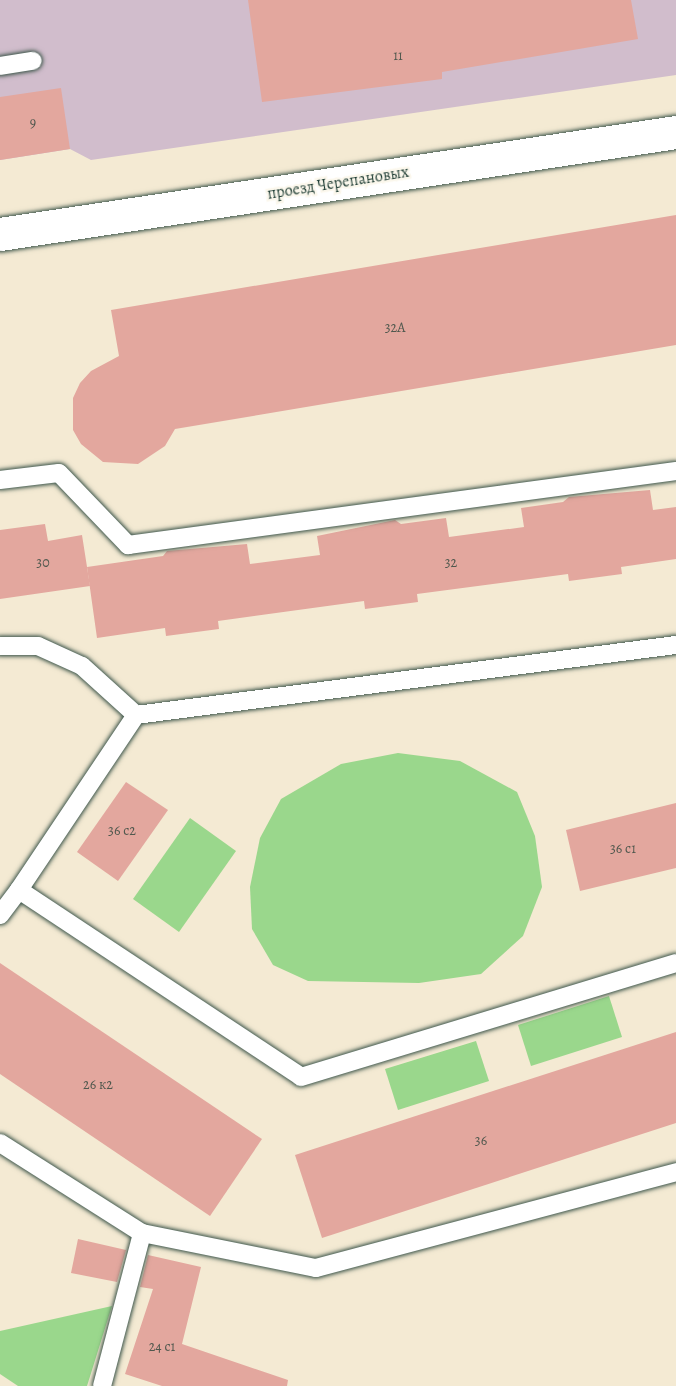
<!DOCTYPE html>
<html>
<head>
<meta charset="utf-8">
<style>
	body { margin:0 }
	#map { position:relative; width:676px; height:1386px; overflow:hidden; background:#f4ead3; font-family:Alegreya,serif }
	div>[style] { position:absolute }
	.industrial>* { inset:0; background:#d1bdcc }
	.green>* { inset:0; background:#9ad78c }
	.building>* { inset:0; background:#e3a79e }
	.roads { filter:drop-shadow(0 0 2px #3f574c) drop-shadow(0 0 2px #3f574c) }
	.service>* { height:18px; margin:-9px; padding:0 9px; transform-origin:9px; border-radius:9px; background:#fff }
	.minor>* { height:33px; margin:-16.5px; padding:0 16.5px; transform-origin:16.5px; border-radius:16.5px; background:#fff }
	span { translate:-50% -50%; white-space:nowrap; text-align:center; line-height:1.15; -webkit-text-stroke:4.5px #fbf7ec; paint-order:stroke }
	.number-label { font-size:14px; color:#50584e }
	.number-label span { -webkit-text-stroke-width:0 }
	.street-label { font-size:16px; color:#1f3d34 }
</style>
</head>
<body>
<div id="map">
	<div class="industrial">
		<i style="clip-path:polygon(0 0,676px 0,676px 75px,91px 160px,70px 149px,0 160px)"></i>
	</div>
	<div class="green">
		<i style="clip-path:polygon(398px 753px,460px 761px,517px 792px,535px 836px,542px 887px,523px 936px,481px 974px,419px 983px,308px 981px,273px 965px,252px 929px,250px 887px,260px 838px,281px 799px,341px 764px)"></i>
		<i style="clip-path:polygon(190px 818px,236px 851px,179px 932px,133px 899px)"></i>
		<i style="clip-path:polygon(609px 996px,622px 1037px,531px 1066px,518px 1025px)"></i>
		<i style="clip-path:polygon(476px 1041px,489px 1081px,398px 1110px,385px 1069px)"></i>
		<i style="clip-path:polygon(112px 1306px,87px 1386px,18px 1386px,0 1374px,0 1331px)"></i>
	</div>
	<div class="building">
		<i style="clip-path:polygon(248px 0,631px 0,638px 39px,442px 72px,442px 79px,262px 102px)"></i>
		<i style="clip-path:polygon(61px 88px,70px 149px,0 160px,0 97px)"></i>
		<i style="clip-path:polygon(676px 215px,676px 345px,175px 429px,165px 446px,138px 464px,103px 462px,81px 444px,73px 430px,73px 398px,80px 383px,91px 371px,119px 356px,111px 310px)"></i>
		<i style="clip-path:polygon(650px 490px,653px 510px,676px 507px,676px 559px,621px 567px,622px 574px,569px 581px,568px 574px,417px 594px,418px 602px,365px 609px,364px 601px,218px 621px,219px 629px,166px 636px,165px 628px,97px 638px,87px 567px,163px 556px,167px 551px,247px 544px,250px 564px,320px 555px,317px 536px,395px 520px,401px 524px,446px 518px,449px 537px,524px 527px,521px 508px,563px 502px,569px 497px)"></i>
		<i style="clip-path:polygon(45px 524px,48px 541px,82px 535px,90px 586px,0 599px,0 530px)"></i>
		<i style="clip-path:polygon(126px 782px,168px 810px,118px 881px,77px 852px)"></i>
		<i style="clip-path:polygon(676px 803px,676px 868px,580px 891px,566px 830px)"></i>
		<i style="clip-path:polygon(0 963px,262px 1139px,210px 1216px,0 1074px)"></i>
		<i style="clip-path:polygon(676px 1032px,676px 1123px,322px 1238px,295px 1155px)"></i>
		<i style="clip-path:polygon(78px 1239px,126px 1250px,117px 1282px,71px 1273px)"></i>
		<i style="clip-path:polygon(148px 1255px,201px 1267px,182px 1344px,288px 1380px,287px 1386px,162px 1386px,125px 1374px,153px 1289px,140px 1287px)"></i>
	</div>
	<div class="roads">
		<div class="service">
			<i style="left:0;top:66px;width:33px;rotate:-9deg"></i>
			<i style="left:0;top:480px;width:59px;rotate:-6.8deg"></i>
			<i style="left:59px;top:473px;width:100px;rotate:46.2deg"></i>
			<i style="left:128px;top:545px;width:553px;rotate:-7.69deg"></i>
			<i style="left:0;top:646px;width:38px"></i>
			<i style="left:38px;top:646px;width:48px;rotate:24.4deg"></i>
			<i style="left:82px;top:666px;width:73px;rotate:42.2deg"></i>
			<i style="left:136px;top:715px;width:211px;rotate:123.8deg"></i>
			<i style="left:136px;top:715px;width:545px;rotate:-7.39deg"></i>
			<i style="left:0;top:915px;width:31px;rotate:-53deg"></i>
			<i style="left:19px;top:890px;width:338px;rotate:33.5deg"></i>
			<i style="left:301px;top:1077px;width:392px;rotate:-16.9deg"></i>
			<i style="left:0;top:1143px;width:168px;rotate:32.4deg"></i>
			<i style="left:142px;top:1233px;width:177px;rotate:11.4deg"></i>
			<i style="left:316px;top:1268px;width:373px;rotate:-14.9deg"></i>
			<i style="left:102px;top:1386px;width:158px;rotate:-75.3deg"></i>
		</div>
		<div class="minor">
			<i style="left:0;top:234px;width:684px;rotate:-8.58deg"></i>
		</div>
	</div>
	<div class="number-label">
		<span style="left:398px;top:56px">11</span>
		<span style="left:33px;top:123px">9</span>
		<span style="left:395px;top:328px">32А</span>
		<span style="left:43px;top:563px">30</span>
		<span style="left:451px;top:563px">32</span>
		<span style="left:122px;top:831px">36 с2</span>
		<span style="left:623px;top:849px">36 с1</span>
		<span style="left:98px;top:1085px">26 к2</span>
		<span style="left:481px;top:1141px">36</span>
		<span style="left:162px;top:1347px">24 с1</span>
	</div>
	<div class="street-label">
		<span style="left:338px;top:183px;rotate:-9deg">проезд Черепановых</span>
	</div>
</div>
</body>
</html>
